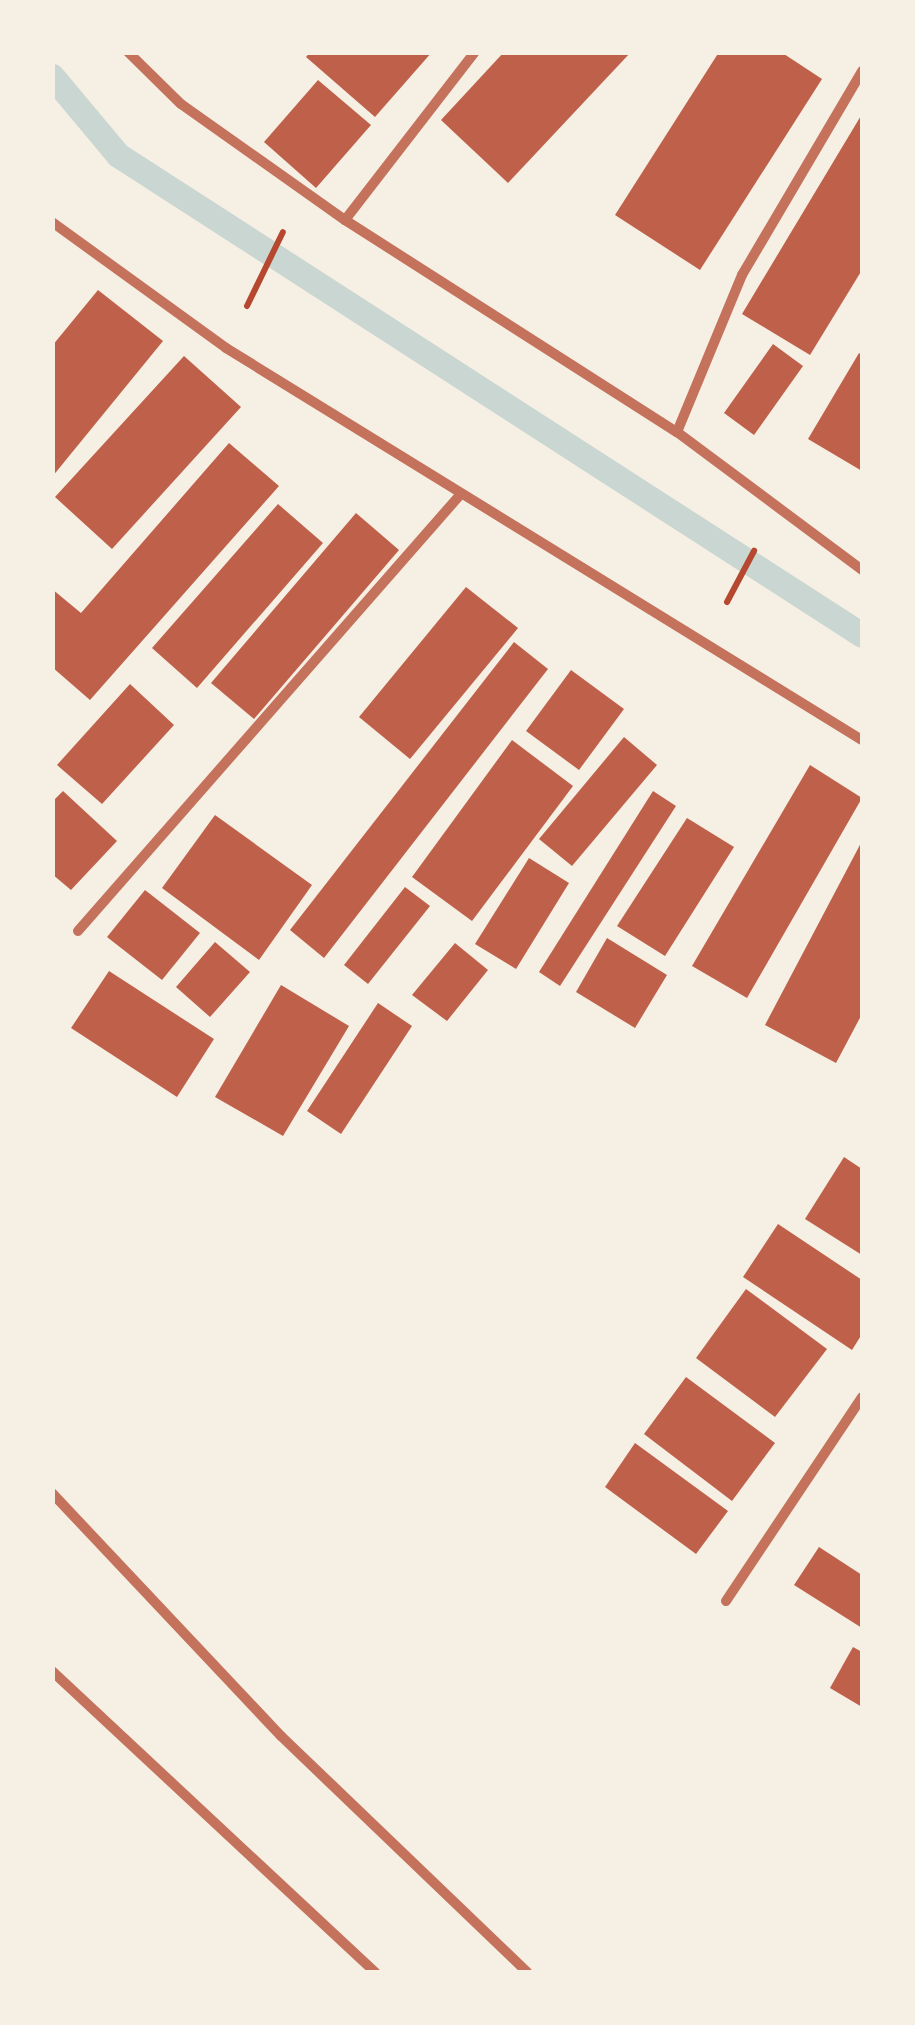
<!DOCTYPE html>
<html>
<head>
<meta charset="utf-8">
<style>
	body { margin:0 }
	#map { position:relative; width:915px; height:2025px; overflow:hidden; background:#f6efe4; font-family:"DejaVu Sans",sans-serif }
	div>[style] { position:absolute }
	.stream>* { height:25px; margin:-12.5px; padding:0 12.5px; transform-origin:12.5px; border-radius:12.5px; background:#c9d6d2 }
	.building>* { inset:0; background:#bf614a }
	.path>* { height:6px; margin:-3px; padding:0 3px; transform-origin:3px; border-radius:3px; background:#b5482f }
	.minor>* { height:10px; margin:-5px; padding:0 5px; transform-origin:5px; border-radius:5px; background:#c5725c }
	span { translate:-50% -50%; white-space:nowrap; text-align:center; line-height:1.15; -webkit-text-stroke:8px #f6efe4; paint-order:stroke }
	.frame { position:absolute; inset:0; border:55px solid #f6efe4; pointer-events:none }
</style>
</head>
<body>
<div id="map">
	<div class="stream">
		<i style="left:52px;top:76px;width:103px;rotate:50.1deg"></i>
		<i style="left:118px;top:155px;width:885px;rotate:32.83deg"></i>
	</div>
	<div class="building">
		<i style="clip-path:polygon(310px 52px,432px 52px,375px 117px,306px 57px)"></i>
		<i style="clip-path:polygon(504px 52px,631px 52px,508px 183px,441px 120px)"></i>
		<i style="clip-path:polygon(719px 52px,781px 52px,822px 79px,700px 270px,615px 215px)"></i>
		<i style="clip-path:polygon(318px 80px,371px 125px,316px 188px,264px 142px)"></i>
		<i style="clip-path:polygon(862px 114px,862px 270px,810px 355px,742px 314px)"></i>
		<i style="clip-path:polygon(98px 290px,163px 341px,52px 477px,52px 346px)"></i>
		<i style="clip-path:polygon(773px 344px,803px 366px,754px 435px,724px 413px)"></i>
		<i style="clip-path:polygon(859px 353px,862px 355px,862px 471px,808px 439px)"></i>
		<i style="clip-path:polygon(184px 356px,241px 407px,112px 549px,55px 497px)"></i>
		<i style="clip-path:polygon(229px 443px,279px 486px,90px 700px,52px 667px,52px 589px,81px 613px)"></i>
		<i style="clip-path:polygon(278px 504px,323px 543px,197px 688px,152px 648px)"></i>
		<i style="clip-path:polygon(356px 513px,399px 550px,254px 719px,211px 683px)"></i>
		<i style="clip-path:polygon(466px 587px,518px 628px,410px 759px,359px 717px)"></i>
		<i style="clip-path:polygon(514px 642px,548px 669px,324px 958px,290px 930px)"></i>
		<i style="clip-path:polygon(571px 670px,624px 709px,579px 770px,526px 731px)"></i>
		<i style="clip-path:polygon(130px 684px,174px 725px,102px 804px,57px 765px)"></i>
		<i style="clip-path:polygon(624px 737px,657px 765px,572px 866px,539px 839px)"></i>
		<i style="clip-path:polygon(512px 740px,573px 786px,472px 921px,412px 877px)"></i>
		<i style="clip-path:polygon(810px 765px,862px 798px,747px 998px,692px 966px)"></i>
		<i style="clip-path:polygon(63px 791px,117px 841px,71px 890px,52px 874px,52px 802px)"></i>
		<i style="clip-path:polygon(653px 791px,676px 806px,560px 986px,539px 972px)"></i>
		<i style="clip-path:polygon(215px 815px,312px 885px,259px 960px,162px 888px)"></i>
		<i style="clip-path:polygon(687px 818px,734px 847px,665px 956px,617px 926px)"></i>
		<i style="clip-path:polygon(862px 841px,862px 1014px,836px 1063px,765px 1025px)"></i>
		<i style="clip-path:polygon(529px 858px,569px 883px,516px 969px,475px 944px)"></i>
		<i style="clip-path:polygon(405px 887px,430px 906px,368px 984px,344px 965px)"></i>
		<i style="clip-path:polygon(145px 890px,200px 933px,162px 980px,107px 937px)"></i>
		<i style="clip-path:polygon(607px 938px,667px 975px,635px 1028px,576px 992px)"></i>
		<i style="clip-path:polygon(215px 942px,250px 972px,210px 1017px,176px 987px)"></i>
		<i style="clip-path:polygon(455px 943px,488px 970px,447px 1021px,412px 995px)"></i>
		<i style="clip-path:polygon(109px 971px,214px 1039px,177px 1097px,71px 1028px)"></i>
		<i style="clip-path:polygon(281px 985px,349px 1026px,283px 1136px,215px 1097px)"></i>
		<i style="clip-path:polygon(378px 1003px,412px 1026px,341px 1134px,307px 1111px)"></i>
		<i style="clip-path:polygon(844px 1157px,862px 1169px,862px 1255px,805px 1219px)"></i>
		<i style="clip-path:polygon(778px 1224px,862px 1280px,862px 1334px,852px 1350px,743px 1277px)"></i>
		<i style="clip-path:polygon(746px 1289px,827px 1349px,775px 1417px,696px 1358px)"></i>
		<i style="clip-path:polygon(686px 1377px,775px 1443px,732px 1501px,644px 1434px)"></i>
		<i style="clip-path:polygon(635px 1443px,728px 1511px,696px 1554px,605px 1487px)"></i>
		<i style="clip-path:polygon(819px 1547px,862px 1575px,862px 1628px,794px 1585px)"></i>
		<i style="clip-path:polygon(853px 1647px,862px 1652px,862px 1707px,830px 1688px)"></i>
	</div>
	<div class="path">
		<i style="left:247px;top:306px;width:82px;rotate:-64.1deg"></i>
		<i style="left:727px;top:602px;width:58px;rotate:-62.1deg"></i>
	</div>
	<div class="minor">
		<i style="left:128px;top:52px;width:74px;rotate:44.5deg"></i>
		<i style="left:181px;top:104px;width:201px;rotate:35.3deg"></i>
		<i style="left:345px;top:220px;width:394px;rotate:32.6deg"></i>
		<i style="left:677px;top:432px;width:231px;rotate:36.7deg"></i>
		<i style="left:345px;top:220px;width:212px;rotate:-52.3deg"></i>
		<i style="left:52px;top:222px;width:215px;rotate:35.9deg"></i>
		<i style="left:226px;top:348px;width:747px;rotate:31.65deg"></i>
		<i style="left:677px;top:432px;width:170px;rotate:-67.5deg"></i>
		<i style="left:742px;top:275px;width:237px;rotate:-59.5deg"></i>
		<i style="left:78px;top:931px;width:580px;rotate:-48.78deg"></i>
		<i style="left:52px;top:1493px;width:334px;rotate:46.7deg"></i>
		<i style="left:281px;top:1736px;width:341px;rotate:43.8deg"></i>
		<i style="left:726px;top:1601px;width:245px;rotate:-56.3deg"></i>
		<i style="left:52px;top:1671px;width:442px;rotate:43deg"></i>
	</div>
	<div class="frame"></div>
</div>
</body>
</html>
